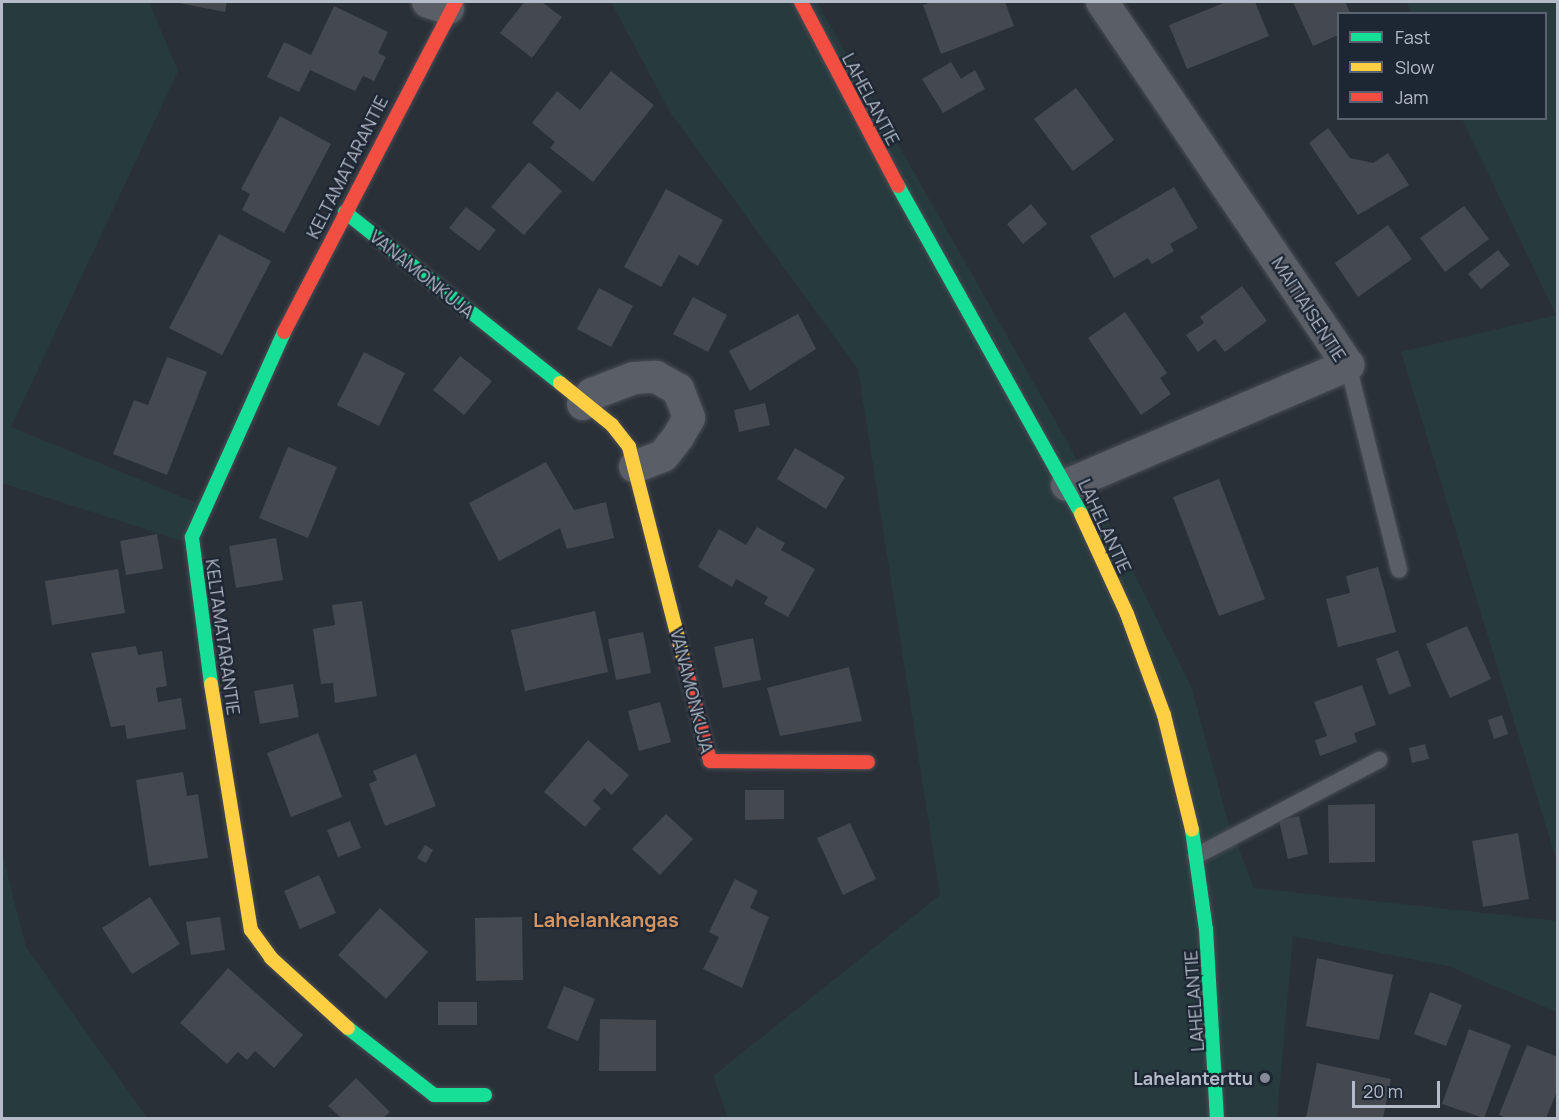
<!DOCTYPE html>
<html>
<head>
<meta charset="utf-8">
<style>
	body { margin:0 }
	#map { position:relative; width:1559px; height:1120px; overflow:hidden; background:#2a3038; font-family:Manrope,sans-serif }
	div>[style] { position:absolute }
	.green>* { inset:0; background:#273a3e }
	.building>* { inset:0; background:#444950 }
	.roads { filter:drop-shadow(0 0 2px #484c53) drop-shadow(0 0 2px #484c53) }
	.lane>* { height:16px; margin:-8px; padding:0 8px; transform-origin:8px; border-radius:8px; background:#5a5e66 }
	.street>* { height:32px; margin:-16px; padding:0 16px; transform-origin:16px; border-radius:16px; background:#5a5e66 }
	.fast>* { height:14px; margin:-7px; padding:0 7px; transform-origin:7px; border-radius:7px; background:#16e098 }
	.slow>* { height:14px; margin:-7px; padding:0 7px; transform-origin:7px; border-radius:7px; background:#ffcf43 }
	.jam>* { height:14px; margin:-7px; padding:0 7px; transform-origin:7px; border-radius:7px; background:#f24e42 }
	.dots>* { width:16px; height:16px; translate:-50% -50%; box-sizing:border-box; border:3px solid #1d2633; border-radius:50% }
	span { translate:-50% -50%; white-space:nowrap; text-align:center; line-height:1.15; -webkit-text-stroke:4.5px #1d2633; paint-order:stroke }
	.street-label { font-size:18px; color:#b4bcc9 }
	.poi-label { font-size:18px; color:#b4bcc9; font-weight:700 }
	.right { translate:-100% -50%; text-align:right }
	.neighbourhood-label { font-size:20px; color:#d59563; font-weight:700 }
	.frame { position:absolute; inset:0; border:3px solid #b4bcc9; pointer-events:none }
	.legend { position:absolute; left:1337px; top:12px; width:210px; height:108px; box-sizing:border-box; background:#1d2633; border:2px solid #59626f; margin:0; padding:8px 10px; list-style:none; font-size:18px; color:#b4bcc9 }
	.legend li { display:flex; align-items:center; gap:12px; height:30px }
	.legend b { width:30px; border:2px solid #59626f }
	.scale { position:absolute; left:1352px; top:1081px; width:88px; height:27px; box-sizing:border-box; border:3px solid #b4bcc9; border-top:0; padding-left:8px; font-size:18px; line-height:21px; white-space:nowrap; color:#b4bcc9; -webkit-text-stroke:4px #1d2633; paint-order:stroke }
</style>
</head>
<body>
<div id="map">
	<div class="green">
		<i style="clip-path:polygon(2px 2px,149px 2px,178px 71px,11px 427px,202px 505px,185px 542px,2px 483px)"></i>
		<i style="clip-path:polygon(611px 2px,817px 2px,1068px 443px,1191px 686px,1227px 818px,1254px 888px,1557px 921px,1557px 1012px,1448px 966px,1293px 936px,1277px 1118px,728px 1118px,713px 1076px,940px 895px,858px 369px,670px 112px)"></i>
		<i style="clip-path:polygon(1406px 2px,1557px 2px,1557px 862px,1401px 352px,1556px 315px,1462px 119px,1546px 118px,1546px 14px,1412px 13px)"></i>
		<i style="clip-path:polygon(2px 853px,26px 947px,147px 1118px,2px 1118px)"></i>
	</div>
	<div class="building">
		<i style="clip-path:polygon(174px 2px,227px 2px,225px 12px)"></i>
		<i style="clip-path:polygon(524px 2px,542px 2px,562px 17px,532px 58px,500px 33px)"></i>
		<i style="clip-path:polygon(933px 2px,1005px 2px,1014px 26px,941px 54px,923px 5px)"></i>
		<i style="clip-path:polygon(1226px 2px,1255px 2px,1269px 36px,1187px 69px,1169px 25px)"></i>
		<i style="clip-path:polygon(1293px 2px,1345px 2px,1351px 14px,1338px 14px,1338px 35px,1313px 46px)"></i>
		<i style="clip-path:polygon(334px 6px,388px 32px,378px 53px,386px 57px,374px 81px,363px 76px,355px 91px,310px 70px,299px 92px,267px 77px,284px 42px,311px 55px)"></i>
		<i style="clip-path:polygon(951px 62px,961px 79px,975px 70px,985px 89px,943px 113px,922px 79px)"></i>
		<i style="clip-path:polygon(611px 71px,654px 105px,593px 182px,550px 148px,555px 142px,532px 123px,557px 91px,580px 110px)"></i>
		<i style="clip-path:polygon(1076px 88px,1114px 140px,1073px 171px,1034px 119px)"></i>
		<i style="clip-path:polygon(280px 116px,331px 144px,284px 233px,242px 210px,250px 194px,241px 189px)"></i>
		<i style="clip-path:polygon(1328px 128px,1350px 158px,1373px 163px,1388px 153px,1409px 185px,1358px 215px,1309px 143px)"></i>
		<i style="clip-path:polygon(529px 162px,562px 191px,524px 235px,491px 207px)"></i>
		<i style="clip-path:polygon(1174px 187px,1198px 228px,1170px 244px,1174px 251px,1152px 264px,1148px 258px,1114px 278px,1090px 236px)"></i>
		<i style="clip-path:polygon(666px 189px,723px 220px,698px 266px,679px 255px,661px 287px,624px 267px)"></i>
		<i style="clip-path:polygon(1031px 204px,1047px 224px,1023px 244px,1007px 224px)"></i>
		<i style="clip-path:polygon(1464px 206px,1489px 239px,1445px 272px,1420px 238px)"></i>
		<i style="clip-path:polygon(466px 207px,496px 230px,479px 251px,449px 228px)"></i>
		<i style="clip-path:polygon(1388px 225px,1412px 259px,1358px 297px,1335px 263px)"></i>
		<i style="clip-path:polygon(219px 234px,271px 261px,222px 355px,169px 328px)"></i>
		<i style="clip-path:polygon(1498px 250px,1510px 265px,1481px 289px,1468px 274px)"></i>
		<i style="clip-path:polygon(1242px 286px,1267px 321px,1225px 352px,1215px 339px,1198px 352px,1186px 335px,1204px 323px,1200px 317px)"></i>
		<i style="clip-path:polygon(599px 288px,633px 306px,611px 347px,577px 329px)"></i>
		<i style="clip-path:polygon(693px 297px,727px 315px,708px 352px,673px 334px)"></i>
		<i style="clip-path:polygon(1125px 312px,1167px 373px,1160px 378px,1171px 394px,1141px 415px,1088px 338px)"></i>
		<i style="clip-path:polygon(798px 314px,816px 349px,750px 391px,729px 351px)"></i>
		<i style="clip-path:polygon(364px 352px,405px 373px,379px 426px,337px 405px)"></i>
		<i style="clip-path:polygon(460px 356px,492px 381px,464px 415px,433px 390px)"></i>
		<i style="clip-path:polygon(167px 357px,207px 372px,167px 475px,113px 454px,134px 400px,148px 405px)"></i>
		<i style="clip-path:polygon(765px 403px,770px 425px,739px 432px,734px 410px)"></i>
		<i style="clip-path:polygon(288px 447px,337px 467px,308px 538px,259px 518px)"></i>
		<i style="clip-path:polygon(795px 448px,845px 477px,826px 509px,777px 479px)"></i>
		<i style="clip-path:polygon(546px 462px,574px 510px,606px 502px,614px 538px,567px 549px,560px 528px,499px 561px,469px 503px)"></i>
		<i style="clip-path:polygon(1219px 479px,1265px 599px,1219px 616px,1173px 497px)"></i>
		<i style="clip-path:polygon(757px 527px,785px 543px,781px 550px,815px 569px,788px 617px,764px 604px,768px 597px,736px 579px,732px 587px,698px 567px,719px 529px,746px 545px)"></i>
		<i style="clip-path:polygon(157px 534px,163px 569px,126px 575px,120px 541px)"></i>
		<i style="clip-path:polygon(276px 538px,283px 580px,236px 588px,229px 546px)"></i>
		<i style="clip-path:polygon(1378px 567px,1396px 632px,1338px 647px,1326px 599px,1350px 593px,1346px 576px)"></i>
		<i style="clip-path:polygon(118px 569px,125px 613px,52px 625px,45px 581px)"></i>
		<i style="clip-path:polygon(362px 601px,377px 696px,335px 703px,333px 683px,321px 684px,313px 629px,335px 625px,332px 605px)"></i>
		<i style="clip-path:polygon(595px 611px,608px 672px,525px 691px,511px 630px)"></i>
		<i style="clip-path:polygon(1467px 626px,1491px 679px,1450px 698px,1426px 644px)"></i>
		<i style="clip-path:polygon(643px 632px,651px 673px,616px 680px,608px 639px)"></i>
		<i style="clip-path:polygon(753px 638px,761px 680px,723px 688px,714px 647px)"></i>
		<i style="clip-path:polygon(136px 646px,138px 655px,162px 651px,167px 686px,156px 688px,158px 702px,181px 698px,186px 729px,127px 739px,125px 725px,111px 727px,91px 653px)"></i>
		<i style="clip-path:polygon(1398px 650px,1411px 686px,1389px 695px,1376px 659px)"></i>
		<i style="clip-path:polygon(849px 667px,862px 721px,780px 736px,767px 688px)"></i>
		<i style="clip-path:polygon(293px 684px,299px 717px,260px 724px,254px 691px)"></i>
		<i style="clip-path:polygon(1362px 685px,1376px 725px,1354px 733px,1357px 742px,1320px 756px,1315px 740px,1327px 736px,1314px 702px)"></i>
		<i style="clip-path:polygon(660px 702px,671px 742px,639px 751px,628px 711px)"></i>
		<i style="clip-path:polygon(1502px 715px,1508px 734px,1494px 739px,1488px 720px)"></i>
		<i style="clip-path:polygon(318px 733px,342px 797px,291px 817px,267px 753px)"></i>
		<i style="clip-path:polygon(588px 740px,629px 775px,612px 795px,604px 788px,593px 801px,601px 808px,585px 827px,544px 792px)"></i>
		<i style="clip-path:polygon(1425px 744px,1429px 759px,1412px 763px,1409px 748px)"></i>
		<i style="clip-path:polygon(416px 754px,436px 806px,385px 826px,369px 784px,377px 780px,373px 771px)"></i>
		<i style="clip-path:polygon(183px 772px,187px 796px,198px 794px,208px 858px,149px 866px,136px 780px)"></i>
		<i style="clip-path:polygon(745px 790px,784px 790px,784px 819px,745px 820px)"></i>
		<i style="clip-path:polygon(1375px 804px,1375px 862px,1329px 863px,1328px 805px)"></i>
		<i style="clip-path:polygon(666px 814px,693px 839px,660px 875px,632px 849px)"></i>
		<i style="clip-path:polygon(1299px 816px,1308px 854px,1288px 859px,1279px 821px)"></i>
		<i style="clip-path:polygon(350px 821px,361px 848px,338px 857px,327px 830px)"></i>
		<i style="clip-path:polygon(850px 823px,876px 879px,843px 895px,817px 838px)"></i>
		<i style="clip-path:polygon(1518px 833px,1529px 899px,1483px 907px,1472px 841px)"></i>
		<i style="clip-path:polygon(425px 845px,433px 850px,426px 863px,417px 858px)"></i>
		<i style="clip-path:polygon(319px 875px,336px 913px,300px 929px,284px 891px)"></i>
		<i style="clip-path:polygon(735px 879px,758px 891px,750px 908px,769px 917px,742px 988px,703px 969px,719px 937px,709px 932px)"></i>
		<i style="clip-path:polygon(150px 897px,180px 944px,132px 974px,102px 928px)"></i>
		<i style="clip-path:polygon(380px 908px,428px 952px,386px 999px,338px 955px)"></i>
		<i style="clip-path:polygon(220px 917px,225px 950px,191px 955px,186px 922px)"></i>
		<i style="clip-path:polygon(522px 917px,523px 980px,476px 981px,475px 918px)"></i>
		<i style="clip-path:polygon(1317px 958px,1393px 975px,1379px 1040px,1306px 1026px)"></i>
		<i style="clip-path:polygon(228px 968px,303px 1035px,274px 1068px,255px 1051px,247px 1060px,238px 1052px,227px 1064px,180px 1023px)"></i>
		<i style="clip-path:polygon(564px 986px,595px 999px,578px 1041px,547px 1028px)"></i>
		<i style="clip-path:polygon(1430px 992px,1462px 1005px,1446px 1046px,1414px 1034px)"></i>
		<i style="clip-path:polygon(438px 1002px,477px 1002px,477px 1025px,438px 1025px)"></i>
		<i style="clip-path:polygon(600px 1019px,656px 1020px,656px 1071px,599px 1071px)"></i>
		<i style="clip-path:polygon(1469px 1029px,1511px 1045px,1484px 1118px,1442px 1104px)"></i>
		<i style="clip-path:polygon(1527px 1045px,1558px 1057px,1558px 1089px,1546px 1118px,1507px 1118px,1499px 1115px)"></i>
		<i style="clip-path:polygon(1317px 1063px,1391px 1079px,1383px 1118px,1306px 1118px)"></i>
		<i style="clip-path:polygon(356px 1078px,390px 1112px,383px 1118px,341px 1118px,328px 1106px)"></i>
	</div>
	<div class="roads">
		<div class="lane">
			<i style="left:1348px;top:365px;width:211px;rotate:76deg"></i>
			<i style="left:1196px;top:856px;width:207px;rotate:-27.7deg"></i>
		</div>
		<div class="street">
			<i style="left:428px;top:2px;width:21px;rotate:17deg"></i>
			<i style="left:583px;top:404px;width:13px;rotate:-48deg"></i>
			<i style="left:592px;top:394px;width:45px;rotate:-20.9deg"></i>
			<i style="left:634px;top:378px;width:22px;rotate:-3deg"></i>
			<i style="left:656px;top:377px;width:25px;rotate:29deg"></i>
			<i style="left:678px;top:389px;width:31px;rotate:69deg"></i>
			<i style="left:689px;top:418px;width:22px;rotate:120deg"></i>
			<i style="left:678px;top:437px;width:24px;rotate:128deg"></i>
			<i style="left:663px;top:456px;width:30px;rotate:159deg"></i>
			<i style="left:1067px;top:485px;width:306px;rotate:-23.1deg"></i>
			<i style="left:1348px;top:365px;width:439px;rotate:-124.1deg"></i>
		</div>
		<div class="fast">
			<i style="left:898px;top:186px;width:376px;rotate:60.8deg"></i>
			<i style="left:345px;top:212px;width:275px;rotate:38.5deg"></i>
			<i style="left:211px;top:684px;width:148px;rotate:-97.4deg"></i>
			<i style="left:192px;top:537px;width:225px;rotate:-65.8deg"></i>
			<i style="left:1192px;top:830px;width:100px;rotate:82deg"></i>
			<i style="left:1206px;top:929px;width:189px;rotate:86.7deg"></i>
			<i style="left:348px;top:1028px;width:109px;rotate:37.9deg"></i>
			<i style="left:434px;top:1095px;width:51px"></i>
		</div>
		<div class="slow">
			<i style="left:560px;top:383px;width:67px;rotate:38.9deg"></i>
			<i style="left:612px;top:425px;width:28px;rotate:52deg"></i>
			<i style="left:629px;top:447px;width:221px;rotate:75.6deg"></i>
			<i style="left:1081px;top:514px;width:110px;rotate:65.3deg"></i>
			<i style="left:1127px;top:614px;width:108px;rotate:69.9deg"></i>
			<i style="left:1164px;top:715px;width:118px;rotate:76.3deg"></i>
			<i style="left:211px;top:684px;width:249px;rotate:80.8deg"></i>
			<i style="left:251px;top:930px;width:34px;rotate:54deg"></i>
			<i style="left:271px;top:958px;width:104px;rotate:42.3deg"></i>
		</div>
		<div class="jam">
			<i style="left:801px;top:2px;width:208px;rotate:62.2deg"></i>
			<i style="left:284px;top:332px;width:372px;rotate:-62.5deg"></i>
			<i style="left:684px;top:661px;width:103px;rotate:75.4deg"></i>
			<i style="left:710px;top:761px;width:158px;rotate:0.4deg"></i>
		</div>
	</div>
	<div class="dots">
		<i style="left:1265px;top:1078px;background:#848b96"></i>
	</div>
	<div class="street-label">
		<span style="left:871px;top:99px;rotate:62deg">LAHELANTIE</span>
		<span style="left:347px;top:167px;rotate:-63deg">KELTAMATARANTIE</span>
		<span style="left:422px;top:274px;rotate:39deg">VANAMONKUJA</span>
		<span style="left:1309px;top:309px;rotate:57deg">MAITIAISENTIE</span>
		<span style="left:1105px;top:526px;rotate:65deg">LAHELANTIE</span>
		<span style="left:223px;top:637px;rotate:82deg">KELTAMATARANTIE</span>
		<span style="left:692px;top:691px;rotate:76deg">VANAMONKUJA</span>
		<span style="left:1194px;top:1001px;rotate:-94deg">LAHELANTIE</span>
	</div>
	<div class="poi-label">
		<span class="right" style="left:1253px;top:1078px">Lahelanterttu</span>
	</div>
	<div class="neighbourhood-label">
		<span style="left:606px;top:919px">Lahelankangas</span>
	</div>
	<div class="frame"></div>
	<ul class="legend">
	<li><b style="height:8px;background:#16e098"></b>Fast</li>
	<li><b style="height:8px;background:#ffcf43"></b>Slow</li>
	<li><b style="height:8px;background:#f24e42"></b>Jam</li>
	</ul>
	<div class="scale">20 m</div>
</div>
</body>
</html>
